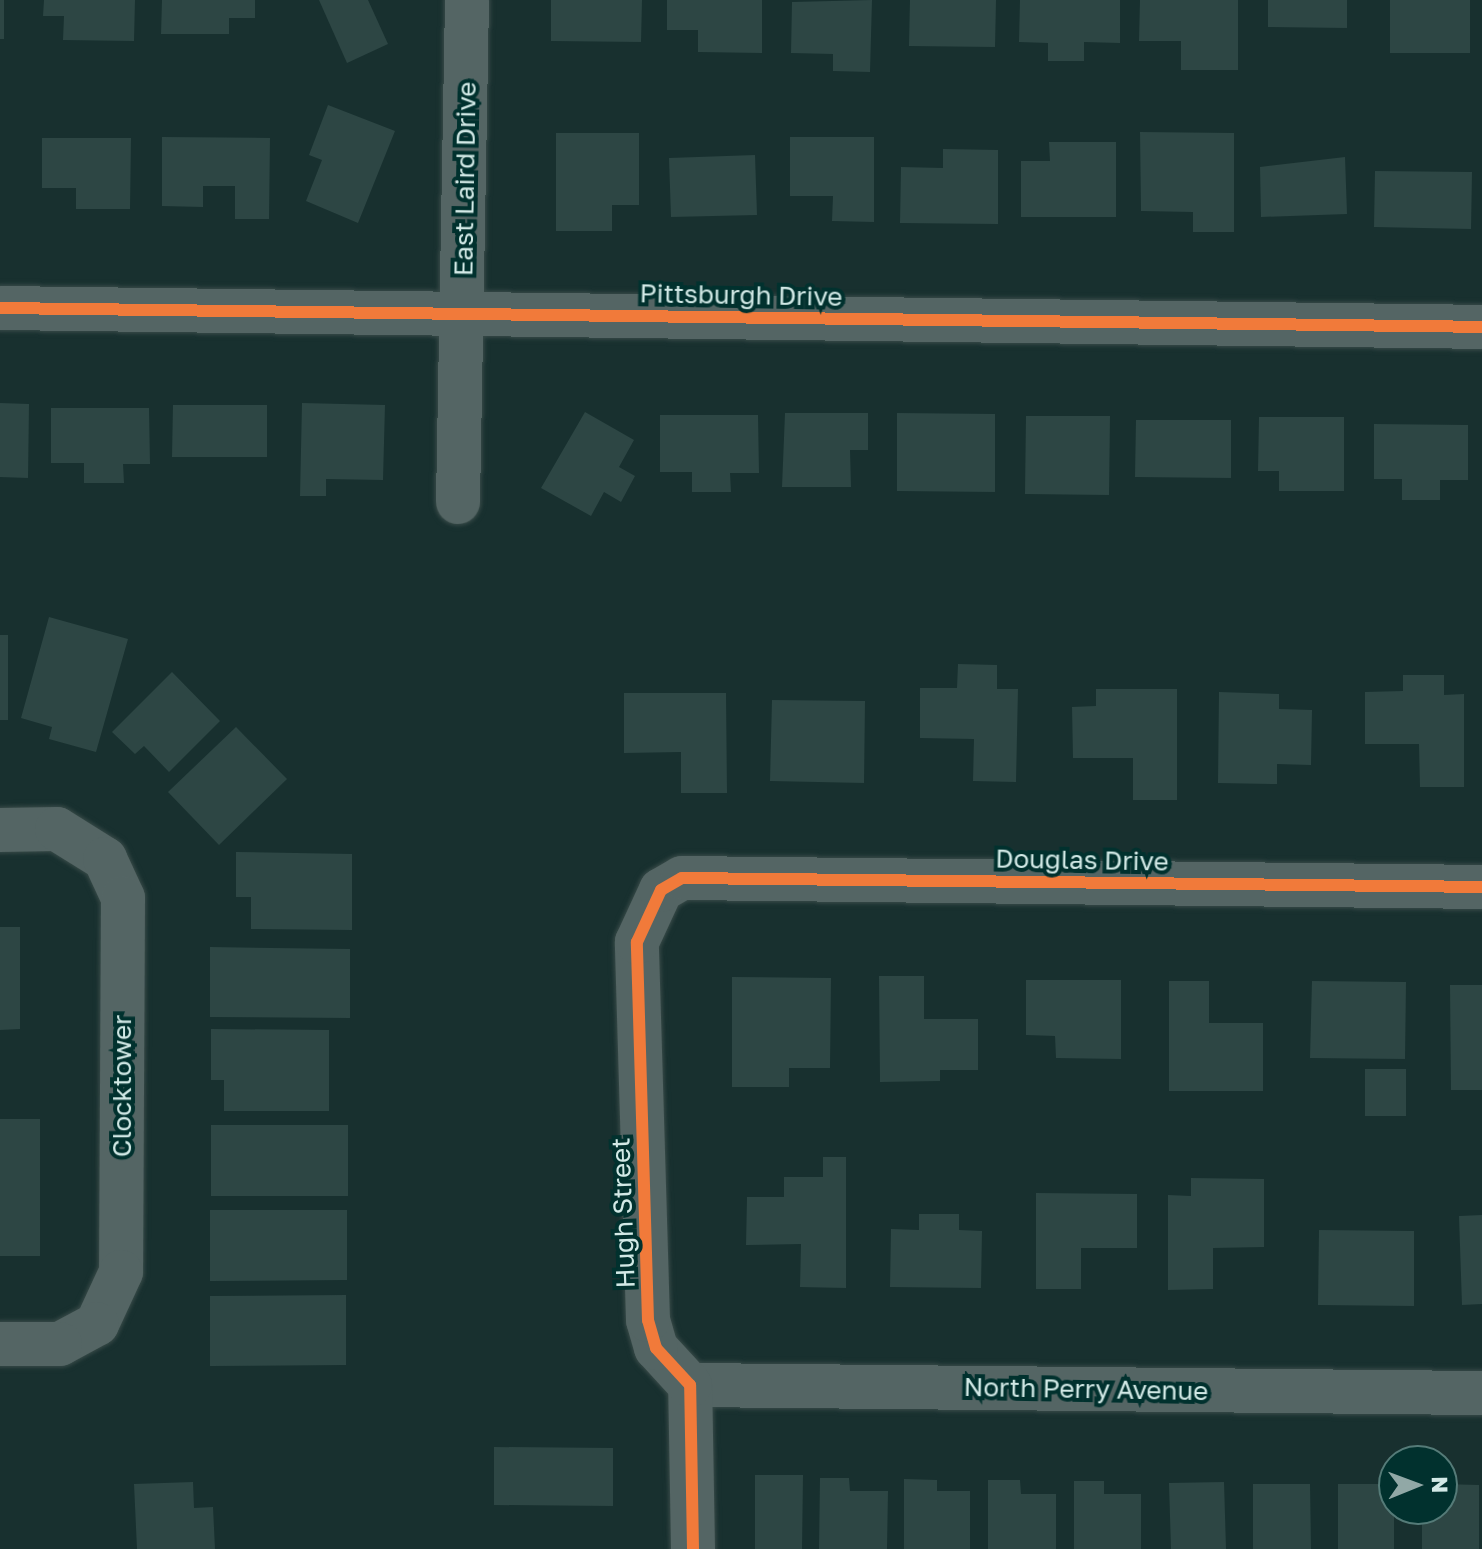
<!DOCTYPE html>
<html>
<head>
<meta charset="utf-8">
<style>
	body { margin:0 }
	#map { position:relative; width:1482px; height:1549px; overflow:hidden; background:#18302f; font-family:"Golos Text",sans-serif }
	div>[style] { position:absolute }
	.building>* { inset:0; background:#2d4644 }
	.roads { filter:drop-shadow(0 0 2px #384a48) drop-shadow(0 0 2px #384a48) }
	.minor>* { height:44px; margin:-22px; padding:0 22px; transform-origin:22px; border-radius:22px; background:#546564 }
	.cycleway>* { height:12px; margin:-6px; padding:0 6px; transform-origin:6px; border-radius:6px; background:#f17a3a }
	span { translate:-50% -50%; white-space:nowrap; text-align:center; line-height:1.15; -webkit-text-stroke:8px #01312e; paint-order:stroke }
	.street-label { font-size:26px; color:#d2e9e6 }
	.north { position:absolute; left:1378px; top:1445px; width:80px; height:80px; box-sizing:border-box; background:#01312e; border:2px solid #557b78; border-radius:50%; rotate:89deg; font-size:22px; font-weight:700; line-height:32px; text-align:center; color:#d2e9e6 }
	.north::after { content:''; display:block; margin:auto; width:28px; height:36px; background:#91a8a6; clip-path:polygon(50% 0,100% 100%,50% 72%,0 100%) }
</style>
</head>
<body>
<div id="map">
	<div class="building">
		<i style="clip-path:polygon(0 0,4px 0,4px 39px,0 39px)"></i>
		<i style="clip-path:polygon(44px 0,135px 0,134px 41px,63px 40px,64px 16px,43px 16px)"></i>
		<i style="clip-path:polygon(162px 0,255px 0,255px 18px,229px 18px,229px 34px,161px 34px)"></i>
		<i style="clip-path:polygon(319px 0,368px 0,388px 44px,347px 63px)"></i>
		<i style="clip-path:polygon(551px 0,642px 0,641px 42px,551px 41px)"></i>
		<i style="clip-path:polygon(667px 0,762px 0,762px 53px,698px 52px,698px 30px,667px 30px)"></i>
		<i style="clip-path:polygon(872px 0,870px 72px,833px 71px,833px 54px,791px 53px,792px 2px)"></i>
		<i style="clip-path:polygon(910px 0,996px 0,995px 47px,909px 46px)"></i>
		<i style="clip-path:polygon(1020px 0,1120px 0,1120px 43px,1084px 42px,1084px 61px,1048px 61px,1048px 43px,1019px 42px)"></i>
		<i style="clip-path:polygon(1140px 0,1238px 0,1238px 70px,1181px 70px,1181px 41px,1139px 41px)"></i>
		<i style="clip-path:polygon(1268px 0,1347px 0,1347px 28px,1268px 27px)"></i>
		<i style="clip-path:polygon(1390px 0,1470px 0,1470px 53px,1390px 53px)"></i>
		<i style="clip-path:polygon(328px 105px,395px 131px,358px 223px,306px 201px,322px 160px,309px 155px)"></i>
		<i style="clip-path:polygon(1140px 132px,1234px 133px,1234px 232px,1193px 232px,1193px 212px,1141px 211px)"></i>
		<i style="clip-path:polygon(556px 133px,639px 133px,639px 205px,612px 205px,612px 231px,556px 231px)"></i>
		<i style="clip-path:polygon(162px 137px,270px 138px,269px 219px,235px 219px,235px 186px,203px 186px,203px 207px,162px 206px)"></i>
		<i style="clip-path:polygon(790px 137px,874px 137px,874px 222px,832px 221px,833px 196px,790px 196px)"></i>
		<i style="clip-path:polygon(42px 138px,131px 138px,130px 209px,76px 209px,76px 188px,42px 188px)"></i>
		<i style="clip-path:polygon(1049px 142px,1116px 142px,1116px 217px,1021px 217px,1021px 161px,1050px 161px)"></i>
		<i style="clip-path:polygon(943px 149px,998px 150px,998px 224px,900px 223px,901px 167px,943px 168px)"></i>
		<i style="clip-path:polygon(755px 155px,757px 215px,671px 217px,669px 158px)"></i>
		<i style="clip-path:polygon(1345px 157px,1347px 214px,1261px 217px,1260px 167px)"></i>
		<i style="clip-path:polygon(1375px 171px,1472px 172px,1471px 229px,1374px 227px)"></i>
		<i style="clip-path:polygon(0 403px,29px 404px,28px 478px,0 477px)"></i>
		<i style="clip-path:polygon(302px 403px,385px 405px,383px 480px,326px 479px,326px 496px,300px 496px)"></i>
		<i style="clip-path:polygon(173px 405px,267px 405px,267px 457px,172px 457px)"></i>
		<i style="clip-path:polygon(51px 408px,149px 408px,150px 464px,123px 464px,124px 483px,84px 483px,84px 463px,51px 463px)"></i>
		<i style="clip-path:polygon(585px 412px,634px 440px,619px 467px,635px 476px,621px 502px,604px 492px,591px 516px,541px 488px)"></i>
		<i style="clip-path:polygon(785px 413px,868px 413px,868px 450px,850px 450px,851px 487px,782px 487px)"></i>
		<i style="clip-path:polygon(897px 413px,995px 414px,995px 492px,897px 491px)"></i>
		<i style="clip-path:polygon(660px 415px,758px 415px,759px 473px,730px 473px,731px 492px,692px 492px,692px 472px,660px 472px)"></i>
		<i style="clip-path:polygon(1026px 416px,1110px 416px,1109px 495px,1025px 494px)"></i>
		<i style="clip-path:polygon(1259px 417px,1344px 417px,1344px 491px,1279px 491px,1279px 471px,1258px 471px)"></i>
		<i style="clip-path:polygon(1136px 420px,1231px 420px,1231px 478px,1135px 477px)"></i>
		<i style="clip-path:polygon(1374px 424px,1468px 425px,1468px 480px,1440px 480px,1440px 500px,1402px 500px,1402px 479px,1374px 479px)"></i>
		<i style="clip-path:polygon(49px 617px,128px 639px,96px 752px,49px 739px,52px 727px,21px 718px)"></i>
		<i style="clip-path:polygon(0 635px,8px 635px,8px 720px,0 720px)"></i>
		<i style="clip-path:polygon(958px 664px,997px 665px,997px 689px,1018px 689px,1016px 782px,973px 781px,974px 739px,920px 738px,920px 688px,957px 688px)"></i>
		<i style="clip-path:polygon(172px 672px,220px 721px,169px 772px,144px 746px,135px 754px,112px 732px)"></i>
		<i style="clip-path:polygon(1403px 675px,1444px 675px,1444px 695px,1464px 694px,1464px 787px,1420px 787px,1419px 744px,1365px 744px,1365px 692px,1403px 691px)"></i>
		<i style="clip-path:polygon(1096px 689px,1177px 689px,1177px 800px,1133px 800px,1133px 758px,1073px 758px,1072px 707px,1096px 706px)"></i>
		<i style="clip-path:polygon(1219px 692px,1279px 694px,1279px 709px,1312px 710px,1311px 765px,1277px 764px,1277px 784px,1218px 783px)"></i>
		<i style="clip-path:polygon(624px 693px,726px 693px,727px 793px,681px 793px,681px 752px,624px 753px)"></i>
		<i style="clip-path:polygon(772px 700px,865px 701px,864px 783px,770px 781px)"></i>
		<i style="clip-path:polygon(236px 727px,287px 779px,219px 845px,168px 792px)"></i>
		<i style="clip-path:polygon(236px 852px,352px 854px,352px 930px,251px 929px,251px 897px,236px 897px)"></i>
		<i style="clip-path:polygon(0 927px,20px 927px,20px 1029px,0 1030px)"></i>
		<i style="clip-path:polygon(210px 947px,350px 949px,350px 1018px,210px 1017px)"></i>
		<i style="clip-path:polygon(879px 976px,924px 976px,924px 1019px,978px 1019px,978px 1070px,940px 1070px,940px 1081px,880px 1082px)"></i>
		<i style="clip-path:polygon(732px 977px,831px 978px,830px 1068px,789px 1068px,789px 1087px,732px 1087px)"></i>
		<i style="clip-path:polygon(1026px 980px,1121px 980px,1121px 1059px,1056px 1058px,1055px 1036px,1026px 1035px)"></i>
		<i style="clip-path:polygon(1169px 981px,1209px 981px,1209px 1023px,1263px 1023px,1263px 1091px,1169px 1091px)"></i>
		<i style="clip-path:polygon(1312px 981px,1406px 982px,1405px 1059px,1310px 1058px)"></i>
		<i style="clip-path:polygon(1450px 985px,1482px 985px,1482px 1090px,1451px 1090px)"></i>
		<i style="clip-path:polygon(211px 1029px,329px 1030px,329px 1111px,224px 1111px,224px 1080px,211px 1080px)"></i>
		<i style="clip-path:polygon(1365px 1069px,1406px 1069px,1406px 1116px,1365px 1116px)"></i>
		<i style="clip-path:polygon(0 1119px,40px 1119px,40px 1256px,0 1256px)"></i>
		<i style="clip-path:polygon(211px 1125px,348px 1125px,348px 1196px,211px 1196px)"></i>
		<i style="clip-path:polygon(823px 1157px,846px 1157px,846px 1288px,800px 1287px,801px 1244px,746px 1245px,747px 1197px,784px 1197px,784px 1177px,823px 1177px)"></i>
		<i style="clip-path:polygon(1191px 1178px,1264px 1179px,1264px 1247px,1213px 1248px,1213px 1289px,1168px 1290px,1168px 1195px,1191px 1196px)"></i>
		<i style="clip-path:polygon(1036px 1193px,1137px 1194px,1137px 1248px,1081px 1248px,1081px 1289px,1036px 1289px)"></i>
		<i style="clip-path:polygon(210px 1210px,347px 1210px,347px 1280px,210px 1281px)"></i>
		<i style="clip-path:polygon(919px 1214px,959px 1214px,959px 1230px,982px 1231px,981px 1288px,890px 1287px,891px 1229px,919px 1230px)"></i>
		<i style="clip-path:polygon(1482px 1215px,1482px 1304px,1462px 1305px,1459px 1216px)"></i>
		<i style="clip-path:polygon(1319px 1230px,1414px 1231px,1414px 1306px,1318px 1305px)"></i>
		<i style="clip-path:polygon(346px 1295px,346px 1365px,210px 1366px,210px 1296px)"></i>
		<i style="clip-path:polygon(494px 1447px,613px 1448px,613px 1506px,494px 1505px)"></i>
		<i style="clip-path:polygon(755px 1475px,803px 1475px,802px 1549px,755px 1549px)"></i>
		<i style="clip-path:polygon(820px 1478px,849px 1478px,850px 1491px,888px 1491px,887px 1549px,819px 1549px)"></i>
		<i style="clip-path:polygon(904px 1479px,937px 1480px,937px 1491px,970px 1491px,970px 1549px,904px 1549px)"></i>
		<i style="clip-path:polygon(988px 1480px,1020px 1480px,1021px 1494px,1056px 1494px,1056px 1549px,988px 1549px)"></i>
		<i style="clip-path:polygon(1074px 1481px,1104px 1481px,1104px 1494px,1141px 1494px,1141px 1549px,1074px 1549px)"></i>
		<i style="clip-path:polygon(193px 1482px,194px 1508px,213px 1507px,215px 1549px,137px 1549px,134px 1484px)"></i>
		<i style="clip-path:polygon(1224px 1482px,1226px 1549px,1171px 1549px,1169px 1483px)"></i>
		<i style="clip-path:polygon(1253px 1484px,1310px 1484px,1311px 1549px,1253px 1549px)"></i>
		<i style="clip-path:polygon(1338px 1484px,1394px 1484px,1394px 1549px,1338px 1549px)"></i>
		<i style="clip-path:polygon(1442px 1484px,1479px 1485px,1479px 1549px,1422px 1549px,1422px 1509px,1442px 1509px)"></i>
	</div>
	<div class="roads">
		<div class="minor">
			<i style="left:0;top:308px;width:1482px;rotate:0.73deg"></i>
			<i style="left:458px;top:502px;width:502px;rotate:-88.97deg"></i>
			<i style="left:0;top:830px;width:57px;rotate:-1deg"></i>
			<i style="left:57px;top:829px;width:57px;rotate:32deg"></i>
			<i style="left:105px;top:859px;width:43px;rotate:65.2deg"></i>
			<i style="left:123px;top:898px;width:374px;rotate:90.3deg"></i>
			<i style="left:121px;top:1272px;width:57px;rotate:114.8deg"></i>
			<i style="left:97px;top:1324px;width:42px;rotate:151.6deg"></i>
			<i style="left:60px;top:1344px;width:60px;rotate:180deg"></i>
			<i style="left:690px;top:1385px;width:792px;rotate:0.58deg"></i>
			<i style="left:693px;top:1549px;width:164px;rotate:-91deg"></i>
			<i style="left:690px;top:1385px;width:50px;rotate:-132.6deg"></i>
			<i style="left:656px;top:1348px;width:29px;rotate:-106deg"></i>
			<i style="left:648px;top:1320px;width:378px;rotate:-91.7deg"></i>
			<i style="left:637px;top:942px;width:57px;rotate:-65.2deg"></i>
			<i style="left:661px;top:890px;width:24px;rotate:-30deg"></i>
			<i style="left:682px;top:878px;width:800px;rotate:0.64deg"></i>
		</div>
	</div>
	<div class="cycleway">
		<i style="left:0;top:308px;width:1482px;rotate:0.73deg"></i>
		<i style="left:693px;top:1549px;width:164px;rotate:-91deg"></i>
		<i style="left:690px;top:1385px;width:50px;rotate:-132.6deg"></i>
		<i style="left:656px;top:1348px;width:29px;rotate:-106deg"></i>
		<i style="left:648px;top:1320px;width:378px;rotate:-91.7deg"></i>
		<i style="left:637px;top:942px;width:57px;rotate:-65.2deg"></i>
		<i style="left:661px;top:890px;width:24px;rotate:-30deg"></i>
		<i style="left:682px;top:878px;width:800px;rotate:0.64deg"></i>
	</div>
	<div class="street-label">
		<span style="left:465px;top:179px;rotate:-89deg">East Laird Drive</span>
		<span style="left:741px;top:295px;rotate:1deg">Pittsburgh Drive</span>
		<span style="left:1082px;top:860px;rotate:1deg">Douglas Drive</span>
		<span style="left:122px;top:1086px;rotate:-90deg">Clocktower</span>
		<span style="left:623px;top:1213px;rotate:-92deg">Hugh Street</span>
		<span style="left:1086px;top:1389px;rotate:1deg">North Perry Avenue</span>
	</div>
	<div class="north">N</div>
</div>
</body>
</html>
